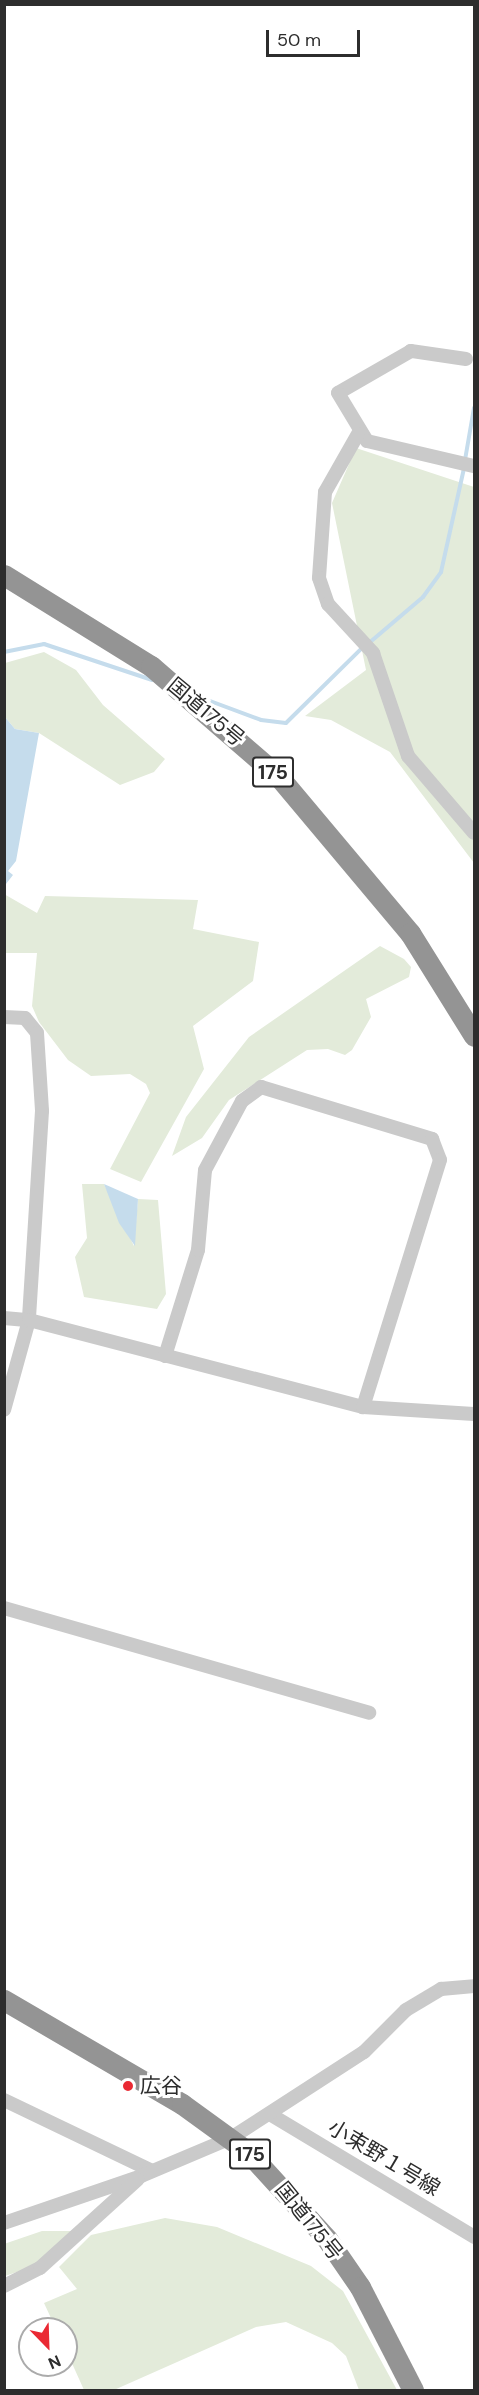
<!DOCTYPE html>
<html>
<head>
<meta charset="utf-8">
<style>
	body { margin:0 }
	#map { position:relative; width:479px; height:2395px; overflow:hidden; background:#fff; font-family:"DM Sans","Noto Sans JP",sans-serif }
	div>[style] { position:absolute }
	.green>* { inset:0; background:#e3ebda }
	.water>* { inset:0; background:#c5dcec }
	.stream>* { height:4px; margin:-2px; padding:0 2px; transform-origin:2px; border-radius:2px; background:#c5dcec }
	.minor>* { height:14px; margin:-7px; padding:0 7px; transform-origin:7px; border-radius:7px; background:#cacaca }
	.highway>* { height:21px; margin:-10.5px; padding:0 10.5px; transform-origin:10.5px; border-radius:10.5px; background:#949494 }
	.dots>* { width:16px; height:16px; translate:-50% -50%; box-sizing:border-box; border:3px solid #fff; border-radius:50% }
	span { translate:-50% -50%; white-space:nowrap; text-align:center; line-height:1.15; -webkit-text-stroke:6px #fff; paint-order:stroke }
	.shield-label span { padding:2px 4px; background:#fff; border:2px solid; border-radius:4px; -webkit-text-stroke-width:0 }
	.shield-label { font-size:20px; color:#2d2d2d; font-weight:700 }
	.street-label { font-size:21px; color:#2d2d2d }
	.poi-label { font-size:21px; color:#2d2d2d }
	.left { translate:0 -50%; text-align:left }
	.frame { position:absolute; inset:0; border:6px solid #2d2d2d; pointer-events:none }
	.north { position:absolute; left:18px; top:2317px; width:60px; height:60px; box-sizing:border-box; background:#fff; border:2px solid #ababab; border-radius:50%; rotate:157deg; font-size:16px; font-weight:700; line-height:24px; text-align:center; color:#2d2d2d }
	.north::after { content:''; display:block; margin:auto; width:21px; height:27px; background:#ea2933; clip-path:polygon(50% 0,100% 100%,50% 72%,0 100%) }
	.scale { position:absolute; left:266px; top:30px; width:94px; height:27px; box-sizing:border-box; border:3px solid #2d2d2d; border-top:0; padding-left:8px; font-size:18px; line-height:21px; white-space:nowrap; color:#2d2d2d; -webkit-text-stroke:4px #fff; paint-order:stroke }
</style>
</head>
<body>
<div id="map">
	<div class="green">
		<i style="clip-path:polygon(356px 448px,474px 487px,474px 863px,390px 752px,331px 720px,305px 716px,366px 670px,332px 503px)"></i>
		<i style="clip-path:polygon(44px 652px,76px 670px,103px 705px,165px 759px,154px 772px,120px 785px,39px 733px,15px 729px,5px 717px,5px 663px)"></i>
		<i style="clip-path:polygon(4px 894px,37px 913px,45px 896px,198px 900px,193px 929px,259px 942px,253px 981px,193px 1026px,204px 1069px,141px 1182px,110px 1169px,150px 1093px,146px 1084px,130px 1074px,91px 1076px,68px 1060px,39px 1022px,32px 1006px,37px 953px,5px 953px)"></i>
		<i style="clip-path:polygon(380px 946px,404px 959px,411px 967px,409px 977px,366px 999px,371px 1017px,352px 1050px,345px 1055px,328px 1049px,307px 1050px,229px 1100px,202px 1138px,172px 1156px,186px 1117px,249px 1037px)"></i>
		<i style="clip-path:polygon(82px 1184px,104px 1184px,134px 1246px,138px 1199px,158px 1200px,166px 1294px,157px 1309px,84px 1297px,75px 1257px,87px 1238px)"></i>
		<i style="clip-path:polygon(165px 2218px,217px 2227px,311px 2266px,343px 2291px,397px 2390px,359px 2390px,346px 2356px,332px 2343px,286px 2322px,256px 2327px,114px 2390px,84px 2390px,66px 2350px,66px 2329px,56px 2329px,44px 2303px,77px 2289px,59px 2267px,91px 2235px)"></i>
		<i style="clip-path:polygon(42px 2231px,74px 2231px,35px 2266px,5px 2276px,4px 2244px)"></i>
	</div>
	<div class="water">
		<i style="clip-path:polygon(5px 717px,15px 729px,39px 733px,16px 861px,8px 871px,13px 875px,6px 884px)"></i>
		<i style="clip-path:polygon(104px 1184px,138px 1199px,135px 1246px,119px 1223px)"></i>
	</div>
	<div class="stream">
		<i style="left:465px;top:460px;width:53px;rotate:-80.2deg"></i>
		<i style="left:369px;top:643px;width:71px;rotate:-40.4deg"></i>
		<i style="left:423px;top:597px;width:31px;rotate:-54deg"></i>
		<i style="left:441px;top:572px;width:107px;rotate:-77.5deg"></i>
		<i style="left:4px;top:652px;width:41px;rotate:-11.3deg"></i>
		<i style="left:44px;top:644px;width:114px;rotate:18.4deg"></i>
		<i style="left:202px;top:698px;width:63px;rotate:20.4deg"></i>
		<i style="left:261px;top:720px;width:25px;rotate:7deg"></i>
		<i style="left:286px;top:723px;width:108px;rotate:-44.6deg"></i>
	</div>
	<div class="minor">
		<i style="left:466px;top:359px;width:56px;rotate:-171.7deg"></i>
		<i style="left:411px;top:351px;width:84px;rotate:150.1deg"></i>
		<i style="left:338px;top:393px;width:56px;rotate:58.9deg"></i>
		<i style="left:367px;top:441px;width:110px;rotate:13.2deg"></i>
		<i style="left:358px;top:434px;width:67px;rotate:119.6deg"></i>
		<i style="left:325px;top:492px;width:86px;rotate:94deg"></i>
		<i style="left:319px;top:578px;width:28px;rotate:71deg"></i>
		<i style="left:328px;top:604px;width:67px;rotate:47.4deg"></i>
		<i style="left:373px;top:653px;width:109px;rotate:71.2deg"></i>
		<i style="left:408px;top:756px;width:101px;rotate:49.4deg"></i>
		<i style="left:4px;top:1017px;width:21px;rotate:3deg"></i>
		<i style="left:25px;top:1018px;width:19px;rotate:51deg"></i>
		<i style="left:37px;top:1033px;width:78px;rotate:86.3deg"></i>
		<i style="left:42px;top:1111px;width:209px;rotate:93.6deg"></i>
		<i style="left:29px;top:1320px;width:93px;rotate:105.5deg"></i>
		<i style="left:4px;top:1318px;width:25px;rotate:5deg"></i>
		<i style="left:29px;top:1320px;width:345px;rotate:14.6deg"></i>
		<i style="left:363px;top:1407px;width:111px;rotate:3.6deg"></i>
		<i style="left:165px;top:1356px;width:111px;rotate:-72.7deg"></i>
		<i style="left:198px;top:1250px;width:80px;rotate:-85deg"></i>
		<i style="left:205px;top:1170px;width:78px;rotate:-61.8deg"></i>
		<i style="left:242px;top:1101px;width:24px;rotate:-36deg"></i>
		<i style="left:261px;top:1087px;width:179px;rotate:16.9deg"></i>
		<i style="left:432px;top:1139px;width:22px;rotate:69deg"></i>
		<i style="left:440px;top:1160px;width:259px;rotate:107.3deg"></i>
		<i style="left:4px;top:1608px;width:380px;rotate:16deg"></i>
		<i style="left:4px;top:2100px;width:164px;rotate:25.6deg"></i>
		<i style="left:273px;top:2116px;width:235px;rotate:31deg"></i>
		<i style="left:4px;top:2223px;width:145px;rotate:-18.9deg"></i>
		<i style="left:141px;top:2176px;width:98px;rotate:-22.9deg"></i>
		<i style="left:231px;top:2138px;width:158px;rotate:-32.9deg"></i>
		<i style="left:364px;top:2052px;width:59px;rotate:-45deg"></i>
		<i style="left:406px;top:2010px;width:41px;rotate:-31deg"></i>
		<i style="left:441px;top:1989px;width:33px;rotate:-5deg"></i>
		<i style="left:4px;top:2286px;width:40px;rotate:-26.6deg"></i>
		<i style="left:40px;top:2268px;width:132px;rotate:-42.2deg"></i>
	</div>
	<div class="highway">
		<i style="left:4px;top:575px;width:173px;rotate:31.8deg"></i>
		<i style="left:151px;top:666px;width:169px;rotate:40.9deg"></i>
		<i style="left:279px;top:777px;width:204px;rotate:50deg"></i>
		<i style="left:410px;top:933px;width:121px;rotate:58.1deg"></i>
		<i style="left:4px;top:2000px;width:206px;rotate:30.3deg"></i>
		<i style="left:182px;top:2104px;width:80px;rotate:35.9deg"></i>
		<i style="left:247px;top:2151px;width:119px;rotate:47.7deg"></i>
		<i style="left:327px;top:2239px;width:58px;rotate:55.5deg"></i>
		<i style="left:360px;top:2287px;width:116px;rotate:62.8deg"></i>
	</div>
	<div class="dots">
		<i style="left:128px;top:2086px;background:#ea2933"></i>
	</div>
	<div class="shield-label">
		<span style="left:273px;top:772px">175</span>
		<span style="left:250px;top:2154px">175</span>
	</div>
	<div class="street-label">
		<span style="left:206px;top:712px;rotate:40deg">国道175号</span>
		<span style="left:384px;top:2158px;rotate:31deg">小束野１号線</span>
		<span style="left:309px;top:2221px;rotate:51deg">国道175号</span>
	</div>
	<div class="poi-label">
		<span class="left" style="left:140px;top:2086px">広谷</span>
	</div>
	<div class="frame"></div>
	<div class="north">N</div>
	<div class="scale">50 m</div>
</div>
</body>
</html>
